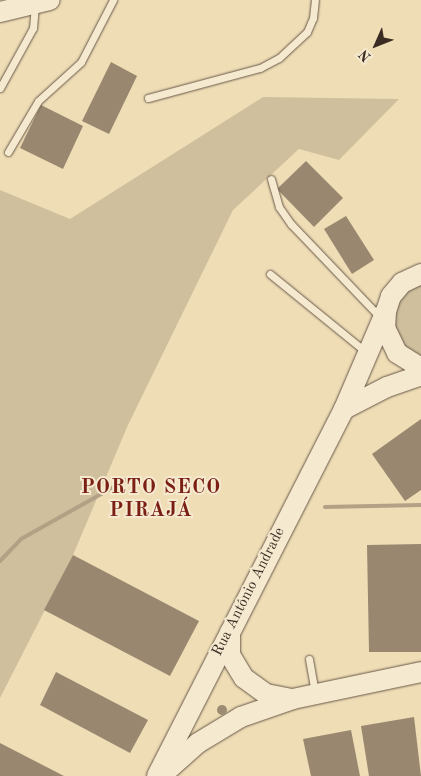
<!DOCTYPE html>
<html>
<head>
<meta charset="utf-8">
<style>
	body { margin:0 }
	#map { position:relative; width:421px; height:776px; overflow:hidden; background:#efddb6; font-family:"Old Standard TT",serif }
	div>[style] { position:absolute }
	.green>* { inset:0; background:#d0bf9d }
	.stream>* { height:4px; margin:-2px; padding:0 2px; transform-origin:2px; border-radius:2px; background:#b2a184 }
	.building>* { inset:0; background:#99886f }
	.roads { filter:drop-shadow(0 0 1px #685848) drop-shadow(0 0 1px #685848) }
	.lane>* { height:7px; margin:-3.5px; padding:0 3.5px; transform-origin:3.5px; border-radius:3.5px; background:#f5e9d0 }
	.secondary>* { height:20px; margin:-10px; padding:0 10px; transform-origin:10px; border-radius:10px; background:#f5e9d0 }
	.trees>* { width:10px; height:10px; margin:-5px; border-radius:50%; background:#9c8c72 }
	span { translate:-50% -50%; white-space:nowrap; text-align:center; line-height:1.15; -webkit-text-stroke:4px #f5e9d0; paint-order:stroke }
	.street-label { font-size:15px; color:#3b2c23 }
	.district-label { font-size:20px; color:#7a1f14; font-weight:700; letter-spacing:1px }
	.north { position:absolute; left:351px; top:20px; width:50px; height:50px; -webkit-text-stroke:4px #f5e9d0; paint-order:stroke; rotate:226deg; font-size:14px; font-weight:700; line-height:20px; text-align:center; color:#3b2c23 }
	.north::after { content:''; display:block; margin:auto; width:18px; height:22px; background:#3b2c23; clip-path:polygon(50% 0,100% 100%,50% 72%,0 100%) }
</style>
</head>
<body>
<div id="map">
	<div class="green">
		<i style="clip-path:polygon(263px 97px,399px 99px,339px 160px,299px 149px,233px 210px,128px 425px,73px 555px,0 698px,0 190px,70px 219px)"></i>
		<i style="clip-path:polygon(421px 282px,421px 360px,408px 353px,393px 329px,397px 301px,406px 290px)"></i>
	</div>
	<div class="stream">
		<i style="left:325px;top:507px;width:96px;rotate:-1.2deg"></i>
		<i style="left:0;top:561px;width:30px;rotate:-46deg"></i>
		<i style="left:21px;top:539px;width:123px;rotate:-29.3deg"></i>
	</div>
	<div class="building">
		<i style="clip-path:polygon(111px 62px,137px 76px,109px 134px,82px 121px)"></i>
		<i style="clip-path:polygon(41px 105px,83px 126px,63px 169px,20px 148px)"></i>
		<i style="clip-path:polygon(306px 161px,343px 198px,314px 227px,277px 189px)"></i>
		<i style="clip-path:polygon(346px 216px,374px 260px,352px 274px,324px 229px)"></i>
		<i style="clip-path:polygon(421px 419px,421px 490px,405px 501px,372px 454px)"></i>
		<i style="clip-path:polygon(421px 544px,421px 652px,369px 652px,367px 545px)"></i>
		<i style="clip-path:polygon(73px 555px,199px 621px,170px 676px,44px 610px)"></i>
		<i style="clip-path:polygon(56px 672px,148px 720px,130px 753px,40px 705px)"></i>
		<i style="clip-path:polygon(414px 717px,421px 776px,369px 776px,361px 726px)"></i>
		<i style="clip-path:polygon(351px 730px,360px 776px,311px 776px,303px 739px)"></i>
		<i style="clip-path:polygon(0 743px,64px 776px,0 776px)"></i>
	</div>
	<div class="roads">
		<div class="lane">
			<i style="left:0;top:88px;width:68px;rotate:-61.2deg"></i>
			<i style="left:33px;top:28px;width:22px;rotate:-85deg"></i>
			<i style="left:148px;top:98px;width:116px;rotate:-15deg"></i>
			<i style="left:260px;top:68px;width:21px;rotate:-28deg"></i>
			<i style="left:279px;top:58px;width:38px;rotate:-43deg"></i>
			<i style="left:307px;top:32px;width:15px;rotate:-67deg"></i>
			<i style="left:313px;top:18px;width:18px;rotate:-84deg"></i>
			<i style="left:8px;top:152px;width:59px;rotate:-59.5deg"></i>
			<i style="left:38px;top:101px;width:58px;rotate:-42.2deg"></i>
			<i style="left:81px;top:62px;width:70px;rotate:-62.7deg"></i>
			<i style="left:271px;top:179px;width:29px;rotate:74deg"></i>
			<i style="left:279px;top:207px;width:21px;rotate:55deg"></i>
			<i style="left:291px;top:224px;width:129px;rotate:46.3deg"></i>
			<i style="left:270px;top:274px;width:124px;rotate:39.1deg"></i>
			<i style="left:309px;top:659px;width:36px;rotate:80deg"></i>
		</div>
		<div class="secondary">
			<i style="left:0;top:12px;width:51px;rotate:-13.5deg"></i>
			<i style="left:421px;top:274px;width:21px;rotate:155deg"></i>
			<i style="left:402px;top:283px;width:17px;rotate:130deg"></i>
			<i style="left:391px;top:296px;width:16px;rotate:108deg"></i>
			<i style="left:386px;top:311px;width:17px;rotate:93deg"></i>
			<i style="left:385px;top:328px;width:28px;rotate:64deg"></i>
			<i style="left:397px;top:353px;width:28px;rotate:32deg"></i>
			<i style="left:344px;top:409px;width:48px;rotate:-27.1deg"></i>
			<i style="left:387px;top:387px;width:36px;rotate:-19deg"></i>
			<i style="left:230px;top:632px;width:23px;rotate:90deg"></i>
			<i style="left:230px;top:655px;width:27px;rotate:59deg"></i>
			<i style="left:244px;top:678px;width:27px;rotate:36deg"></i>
			<i style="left:266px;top:694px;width:25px;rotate:11deg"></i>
			<i style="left:162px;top:775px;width:48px;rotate:-41.6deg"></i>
			<i style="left:198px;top:743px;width:50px;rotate:-31.2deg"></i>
			<i style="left:241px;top:717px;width:55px;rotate:-19.1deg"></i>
			<i style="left:293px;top:699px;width:131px;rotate:-11.9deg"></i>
			<i style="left:157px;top:776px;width:412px;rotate:-63deg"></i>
			<i style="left:344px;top:409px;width:107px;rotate:-66.8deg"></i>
		</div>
	</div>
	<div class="trees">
		<i style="left:222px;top:710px"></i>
	</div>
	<div class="street-label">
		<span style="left:249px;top:592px;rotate:-63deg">Rua Antônio Andrade</span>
	</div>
	<div class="district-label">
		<span style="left:151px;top:500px">PORTO SECO<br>PIRAJÁ</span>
	</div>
	<div class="north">N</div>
</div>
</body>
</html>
